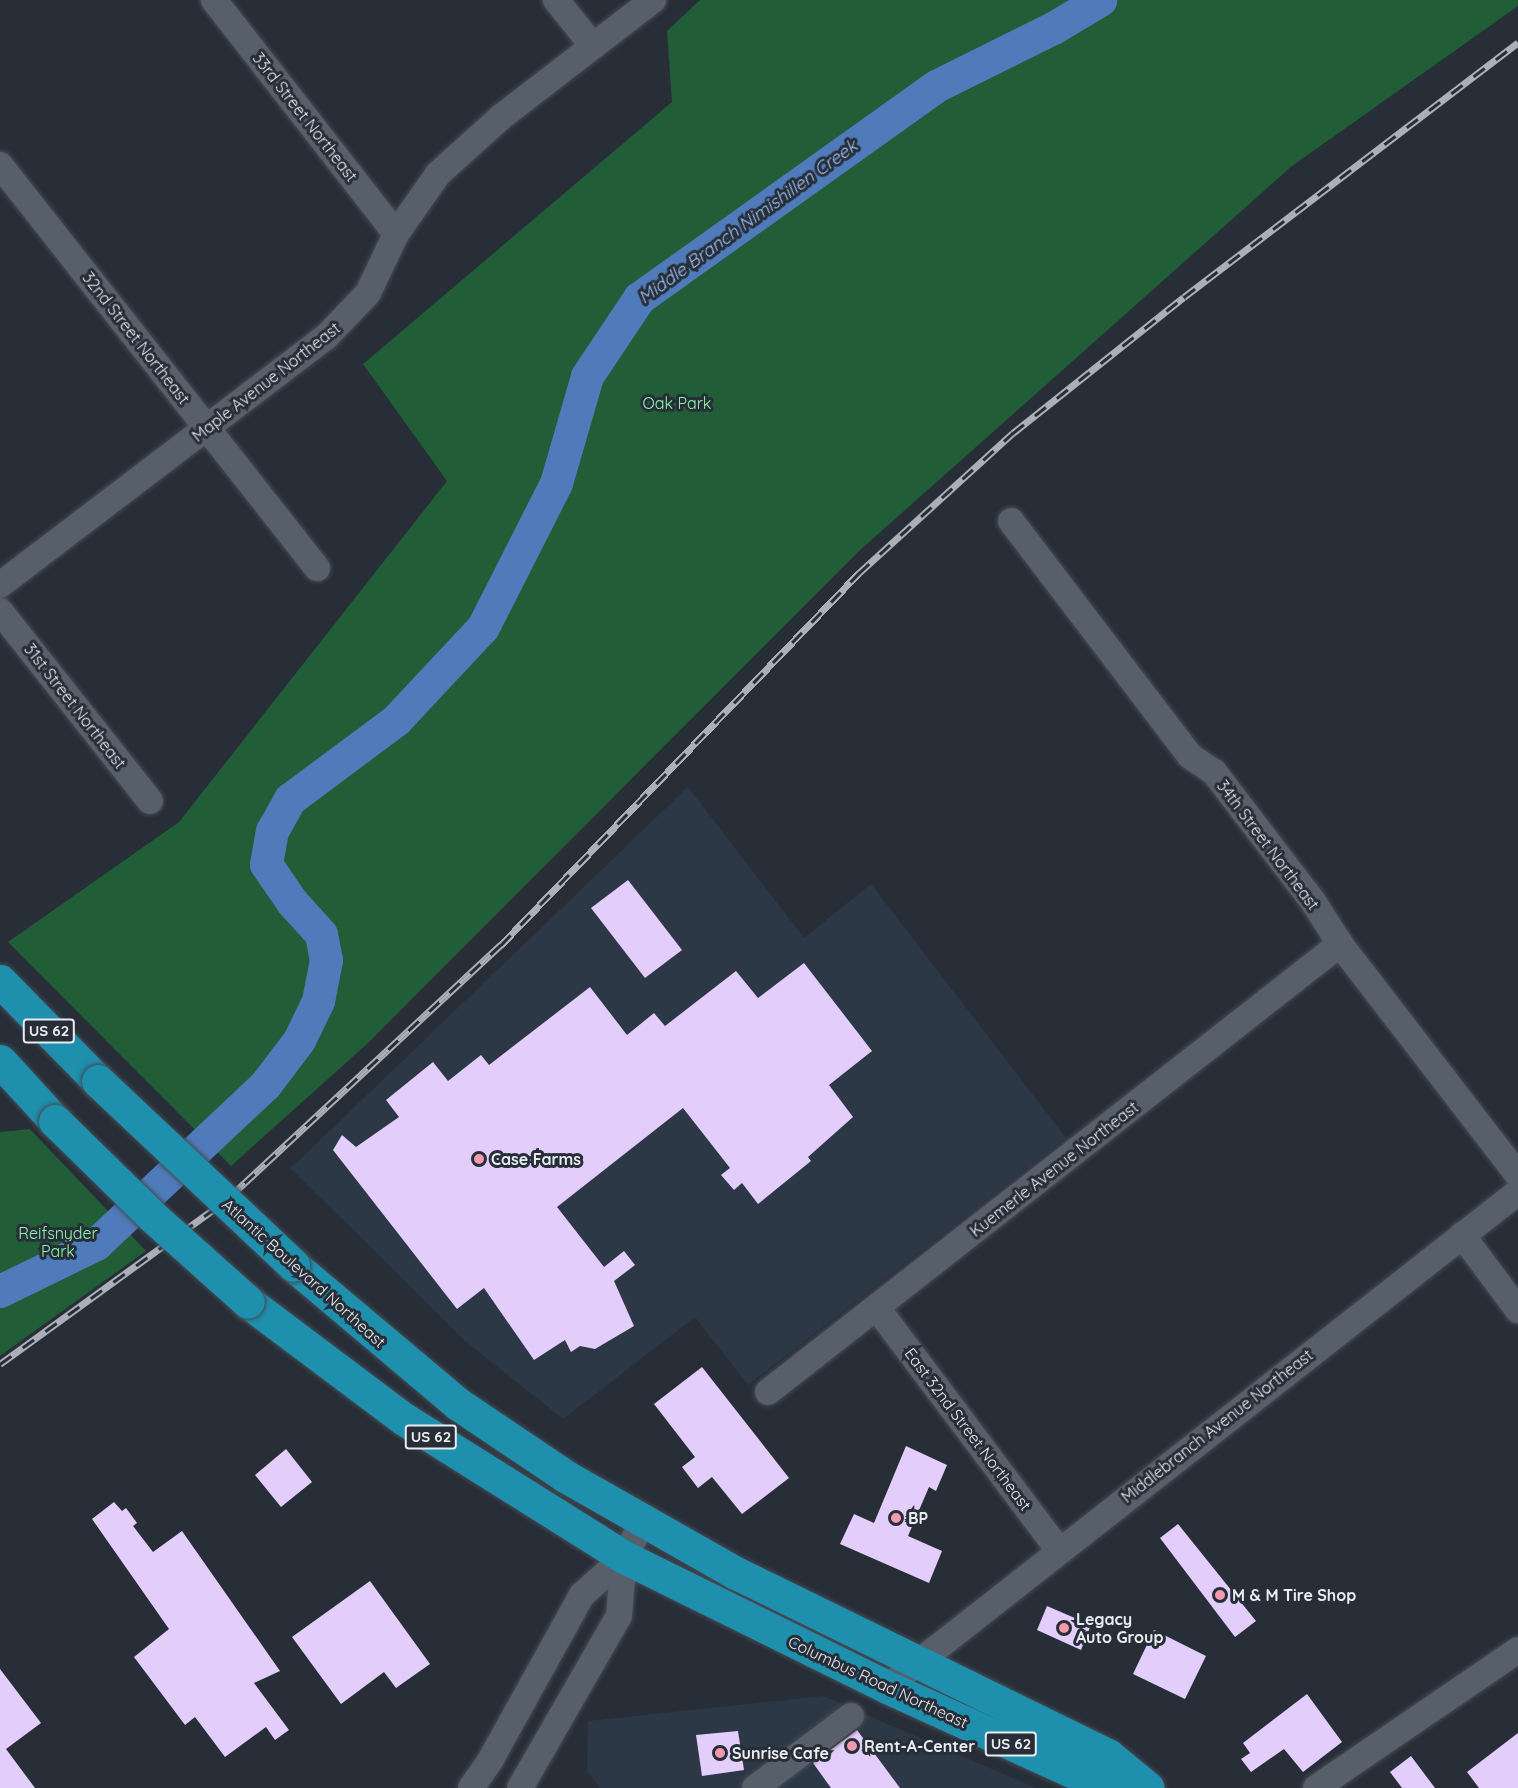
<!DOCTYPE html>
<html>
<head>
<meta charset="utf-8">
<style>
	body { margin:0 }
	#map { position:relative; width:1518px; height:1788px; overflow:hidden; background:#272e38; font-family:Quicksand,sans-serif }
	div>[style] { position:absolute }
	.built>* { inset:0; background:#2d3847 }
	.green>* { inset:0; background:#215d37 }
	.river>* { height:33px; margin:-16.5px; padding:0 16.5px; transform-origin:16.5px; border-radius:16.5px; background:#4f7bbb }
	.building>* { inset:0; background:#e3cdfb }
	.roads { filter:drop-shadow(0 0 2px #444a52) drop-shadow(0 0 2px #444a52) }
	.minor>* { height:26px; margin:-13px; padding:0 13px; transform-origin:13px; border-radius:13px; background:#575f6a }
	.highway>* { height:33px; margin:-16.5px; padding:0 16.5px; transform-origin:16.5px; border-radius:16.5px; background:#1f8fae }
	.rail>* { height:7px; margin-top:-3.5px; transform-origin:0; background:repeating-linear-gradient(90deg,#272e38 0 14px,#abb0b8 0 28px); box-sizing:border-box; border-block:2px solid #abb0b8 }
	.bridges { filter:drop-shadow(0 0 2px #444a52) drop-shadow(0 0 2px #444a52) }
	.highway-bridge>* { height:33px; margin:-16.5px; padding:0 16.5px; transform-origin:16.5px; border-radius:16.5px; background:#1f8fae }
	.dots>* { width:16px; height:16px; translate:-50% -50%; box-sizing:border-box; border:3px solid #272e38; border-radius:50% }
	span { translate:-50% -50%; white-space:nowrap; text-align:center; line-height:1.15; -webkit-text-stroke:6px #272e38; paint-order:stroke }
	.shield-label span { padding:2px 4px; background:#272e38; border:2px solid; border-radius:4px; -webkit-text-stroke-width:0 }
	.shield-label { font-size:15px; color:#e8edf3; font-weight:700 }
	.street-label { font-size:16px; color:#e8edf3 }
	.park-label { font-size:16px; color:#8df6ae }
	.poi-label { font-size:16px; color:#e8edf3; font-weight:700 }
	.left { translate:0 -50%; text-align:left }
	.water-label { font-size:18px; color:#9fc3f8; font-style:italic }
</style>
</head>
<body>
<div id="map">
	<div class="built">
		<i style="clip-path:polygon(688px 787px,804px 938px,871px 884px,1066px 1138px,748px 1385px,695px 1317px,563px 1419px,464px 1340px,291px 1168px)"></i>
		<i style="clip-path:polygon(823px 1696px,1036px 1788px,600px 1788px,587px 1771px,588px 1721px)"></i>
	</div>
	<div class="green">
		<i style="clip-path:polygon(700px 0,1518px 0,1518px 6px,1292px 166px,859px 551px,367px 1044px,231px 1166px,8px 942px,179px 822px,447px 481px,363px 364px,672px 102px,667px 31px)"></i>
		<i style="clip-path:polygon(30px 1129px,146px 1251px,0 1356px,0 1132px)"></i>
	</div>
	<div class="river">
		<i style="left:0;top:1291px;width:107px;rotate:-26.1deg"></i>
		<i style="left:96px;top:1244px;width:232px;rotate:-43.3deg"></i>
		<i style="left:265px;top:1085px;width:56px;rotate:-52.9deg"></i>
		<i style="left:299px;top:1040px;width:43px;rotate:-64deg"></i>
		<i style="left:318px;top:1001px;width:42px;rotate:-79deg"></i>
		<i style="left:326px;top:960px;width:26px;rotate:-101deg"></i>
		<i style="left:321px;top:934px;width:43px;rotate:-132.2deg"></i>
		<i style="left:292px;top:902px;width:46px;rotate:-124.4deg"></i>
		<i style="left:266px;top:864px;width:34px;rotate:-80deg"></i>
		<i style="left:272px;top:831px;width:37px;rotate:-61deg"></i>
		<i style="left:290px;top:799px;width:132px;rotate:-36.7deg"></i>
		<i style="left:396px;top:720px;width:127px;rotate:-46.9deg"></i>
		<i style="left:483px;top:627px;width:161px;rotate:-63.1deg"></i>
		<i style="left:556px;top:483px;width:111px;rotate:-73.8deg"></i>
		<i style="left:587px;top:376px;width:94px;rotate:-56.3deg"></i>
		<i style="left:639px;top:298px;width:365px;rotate:-35.5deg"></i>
		<i style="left:936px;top:86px;width:131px;rotate:-26.4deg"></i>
		<i style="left:1053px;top:28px;width:55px;rotate:-30.8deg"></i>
	</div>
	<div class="building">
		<i style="clip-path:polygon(628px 880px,682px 950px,645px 978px,591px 908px)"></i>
		<i style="clip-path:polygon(804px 963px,872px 1051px,829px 1085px,853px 1117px,808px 1157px,811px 1161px,758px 1204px,742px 1183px,734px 1190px,721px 1175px,730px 1168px,683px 1108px,557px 1207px,604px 1267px,624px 1251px,635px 1265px,614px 1281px,634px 1326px,595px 1349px,580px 1346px,571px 1352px,565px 1340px,534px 1360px,484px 1288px,457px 1309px,333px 1150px,342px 1135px,356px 1147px,399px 1117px,386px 1100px,433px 1062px,448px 1081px,481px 1055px,489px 1065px,590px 987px,627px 1035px,654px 1013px,665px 1026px,736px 971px,758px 998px)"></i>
		<i style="clip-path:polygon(702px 1367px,789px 1478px,742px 1514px,712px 1477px,698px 1488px,682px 1467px,695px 1457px,654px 1404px)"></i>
		<i style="clip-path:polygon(906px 1446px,947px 1465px,936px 1491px,929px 1487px,908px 1536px,942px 1551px,929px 1583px,840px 1544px,854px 1514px,874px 1523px)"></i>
		<i style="clip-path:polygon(286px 1449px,312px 1482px,281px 1507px,255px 1475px)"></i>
		<i style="clip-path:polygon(114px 1502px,122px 1511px,126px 1508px,137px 1523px,133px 1526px,153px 1552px,182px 1531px,280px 1671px,254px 1683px,289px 1730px,275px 1740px,266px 1727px,225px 1757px,195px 1717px,185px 1725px,134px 1657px,169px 1629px,92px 1519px)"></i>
		<i style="clip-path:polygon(1178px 1524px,1256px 1621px,1235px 1637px,1160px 1538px)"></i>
		<i style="clip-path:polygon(370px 1581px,430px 1664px,396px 1688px,384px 1672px,341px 1704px,292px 1637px)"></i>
		<i style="clip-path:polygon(1047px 1606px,1091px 1625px,1081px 1650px,1037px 1630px)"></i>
		<i style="clip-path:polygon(1154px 1630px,1206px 1656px,1185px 1699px,1133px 1674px)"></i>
		<i style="clip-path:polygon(0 1669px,41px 1723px,6px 1749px,35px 1788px,0 1788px)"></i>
		<i style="clip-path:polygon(1307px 1694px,1342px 1742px,1303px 1772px,1284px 1749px,1251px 1772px,1241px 1759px,1250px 1753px,1243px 1743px)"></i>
		<i style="clip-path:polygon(857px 1730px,900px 1788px,831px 1788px,813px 1763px)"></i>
		<i style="clip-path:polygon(738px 1731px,744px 1770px,702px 1776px,696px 1735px)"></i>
		<i style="clip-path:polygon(1518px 1733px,1518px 1788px,1479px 1788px,1467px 1772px)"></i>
		<i style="clip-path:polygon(1411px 1756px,1435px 1788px,1402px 1788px,1390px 1772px)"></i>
	</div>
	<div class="roads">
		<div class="minor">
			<i style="left:214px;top:0;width:296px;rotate:52.1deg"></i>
			<i style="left:556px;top:0;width:59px;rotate:51.2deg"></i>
			<i style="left:0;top:165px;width:513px;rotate:51.81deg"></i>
			<i style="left:1011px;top:521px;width:295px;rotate:52.7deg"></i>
			<i style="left:1190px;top:756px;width:29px;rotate:34deg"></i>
			<i style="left:1214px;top:772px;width:161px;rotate:52.6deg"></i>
			<i style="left:1312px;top:900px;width:52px;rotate:57.5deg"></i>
			<i style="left:1340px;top:944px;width:292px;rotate:52.4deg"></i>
			<i style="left:0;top:585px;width:410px;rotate:-37.3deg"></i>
			<i style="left:326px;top:337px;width:61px;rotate:-46.3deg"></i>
			<i style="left:368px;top:293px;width:65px;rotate:-64.6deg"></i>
			<i style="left:396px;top:234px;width:73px;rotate:-55deg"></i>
			<i style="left:438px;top:174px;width:85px;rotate:-42.1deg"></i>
			<i style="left:501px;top:117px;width:192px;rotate:-37.6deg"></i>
			<i style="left:0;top:611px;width:242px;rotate:51.7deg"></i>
			<i style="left:1462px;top:1235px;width:94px;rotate:53.3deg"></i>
			<i style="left:877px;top:1308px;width:303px;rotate:53.1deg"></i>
			<i style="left:768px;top:1392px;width:727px;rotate:-38.07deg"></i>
			<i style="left:887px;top:1687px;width:802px;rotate:-38.11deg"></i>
			<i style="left:471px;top:1788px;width:35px;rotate:-55deg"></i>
			<i style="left:491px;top:1759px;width:188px;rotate:-61deg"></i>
			<i style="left:582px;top:1595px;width:57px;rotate:-42.1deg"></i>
			<i style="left:624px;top:1557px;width:39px;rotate:-61deg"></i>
			<i style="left:520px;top:1788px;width:198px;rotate:-60.1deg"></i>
			<i style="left:619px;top:1616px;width:59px;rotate:-85.2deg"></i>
			<i style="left:755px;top:1788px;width:120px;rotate:-36.9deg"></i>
			<i style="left:1316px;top:1788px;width:245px;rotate:-34.3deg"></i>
		</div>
		<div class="highway">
			<i style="left:0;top:981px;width:140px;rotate:45.6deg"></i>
			<i style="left:0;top:1061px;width:81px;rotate:47.5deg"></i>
			<i style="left:293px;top:1265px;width:216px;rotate:40.1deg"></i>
			<i style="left:458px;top:1404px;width:129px;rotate:33.9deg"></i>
			<i style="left:565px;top:1476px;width:197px;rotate:29.6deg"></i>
			<i style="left:736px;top:1573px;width:415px;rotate:26.1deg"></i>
			<i style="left:1109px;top:1756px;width:50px;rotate:39.4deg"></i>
			<i style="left:248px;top:1302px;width:195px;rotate:36.9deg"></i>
			<i style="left:404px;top:1419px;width:260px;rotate:32.1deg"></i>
			<i style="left:624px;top:1557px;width:293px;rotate:26.3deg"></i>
			<i style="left:887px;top:1687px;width:232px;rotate:24.5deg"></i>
			<i style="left:1098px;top:1783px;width:41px;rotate:1.4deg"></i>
		</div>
	</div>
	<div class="rail">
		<i style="left:0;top:1364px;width:276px;rotate:-35.9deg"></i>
		<i style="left:224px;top:1202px;width:378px;rotate:-42.9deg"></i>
		<i style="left:501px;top:945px;width:516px;rotate:-46.1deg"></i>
		<i style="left:859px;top:573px;width:208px;rotate:-42.3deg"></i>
		<i style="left:1013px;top:433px;width:218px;rotate:-38.5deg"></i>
		<i style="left:1184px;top:297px;width:420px;rotate:-37.3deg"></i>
	</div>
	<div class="bridges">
		<div class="highway-bridge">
			<i style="left:98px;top:1081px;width:268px;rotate:43.3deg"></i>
			<i style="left:55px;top:1121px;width:137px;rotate:44.4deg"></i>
			<i style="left:153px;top:1217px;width:127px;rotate:41.8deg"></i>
		</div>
	</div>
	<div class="dots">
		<i style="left:479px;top:1159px;background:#f29aaf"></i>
		<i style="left:896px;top:1518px;background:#f29aaf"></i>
		<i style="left:1220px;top:1595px;background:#f29aaf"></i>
		<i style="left:1064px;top:1628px;background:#f29aaf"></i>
		<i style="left:852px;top:1746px;background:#f29aaf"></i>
		<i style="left:720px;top:1753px;background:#f29aaf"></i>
	</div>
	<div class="shield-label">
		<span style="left:49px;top:1031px">US 62</span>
		<span style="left:431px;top:1437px">US 62</span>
		<span style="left:1011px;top:1744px">US 62</span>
	</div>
	<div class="street-label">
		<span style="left:305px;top:117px;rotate:52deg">33rd Street Northeast</span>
		<span style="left:136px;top:338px;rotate:52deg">32nd Street Northeast</span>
		<span style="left:266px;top:382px;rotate:-38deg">Maple Avenue Northeast</span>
		<span style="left:75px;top:706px;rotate:52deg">31st Street Northeast</span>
		<span style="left:1268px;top:845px;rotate:53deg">34th Street Northeast</span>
		<span style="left:1054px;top:1169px;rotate:-38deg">Kuemerle Avenue Northeast</span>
		<span style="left:304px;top:1273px;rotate:42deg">Atlantic Boulevard Northeast</span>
		<span style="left:1217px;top:1426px;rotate:-38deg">Middlebranch Avenue Northeast</span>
		<span style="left:968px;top:1429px;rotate:53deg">East 32nd Street Northeast</span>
		<span style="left:878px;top:1682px;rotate:25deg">Columbus Road Northeast</span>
	</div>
	<div class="park-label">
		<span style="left:677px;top:403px">Oak Park</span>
		<span style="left:58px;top:1242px">Reifsnyder<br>Park</span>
	</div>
	<div class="poi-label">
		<span class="left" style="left:491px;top:1159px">Case Farms</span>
		<span class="left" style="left:908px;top:1518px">BP</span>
		<span class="left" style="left:1232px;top:1595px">M &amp; M Tire Shop</span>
		<span class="left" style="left:1076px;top:1628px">Legacy<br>Auto Group</span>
		<span class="left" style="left:864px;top:1746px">Rent-A-Center</span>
		<span class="left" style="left:732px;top:1753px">Sunrise Cafe</span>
	</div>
	<div class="water-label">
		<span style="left:748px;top:222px;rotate:-36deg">Middle Branch Nimishillen Creek</span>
	</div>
</div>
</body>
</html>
